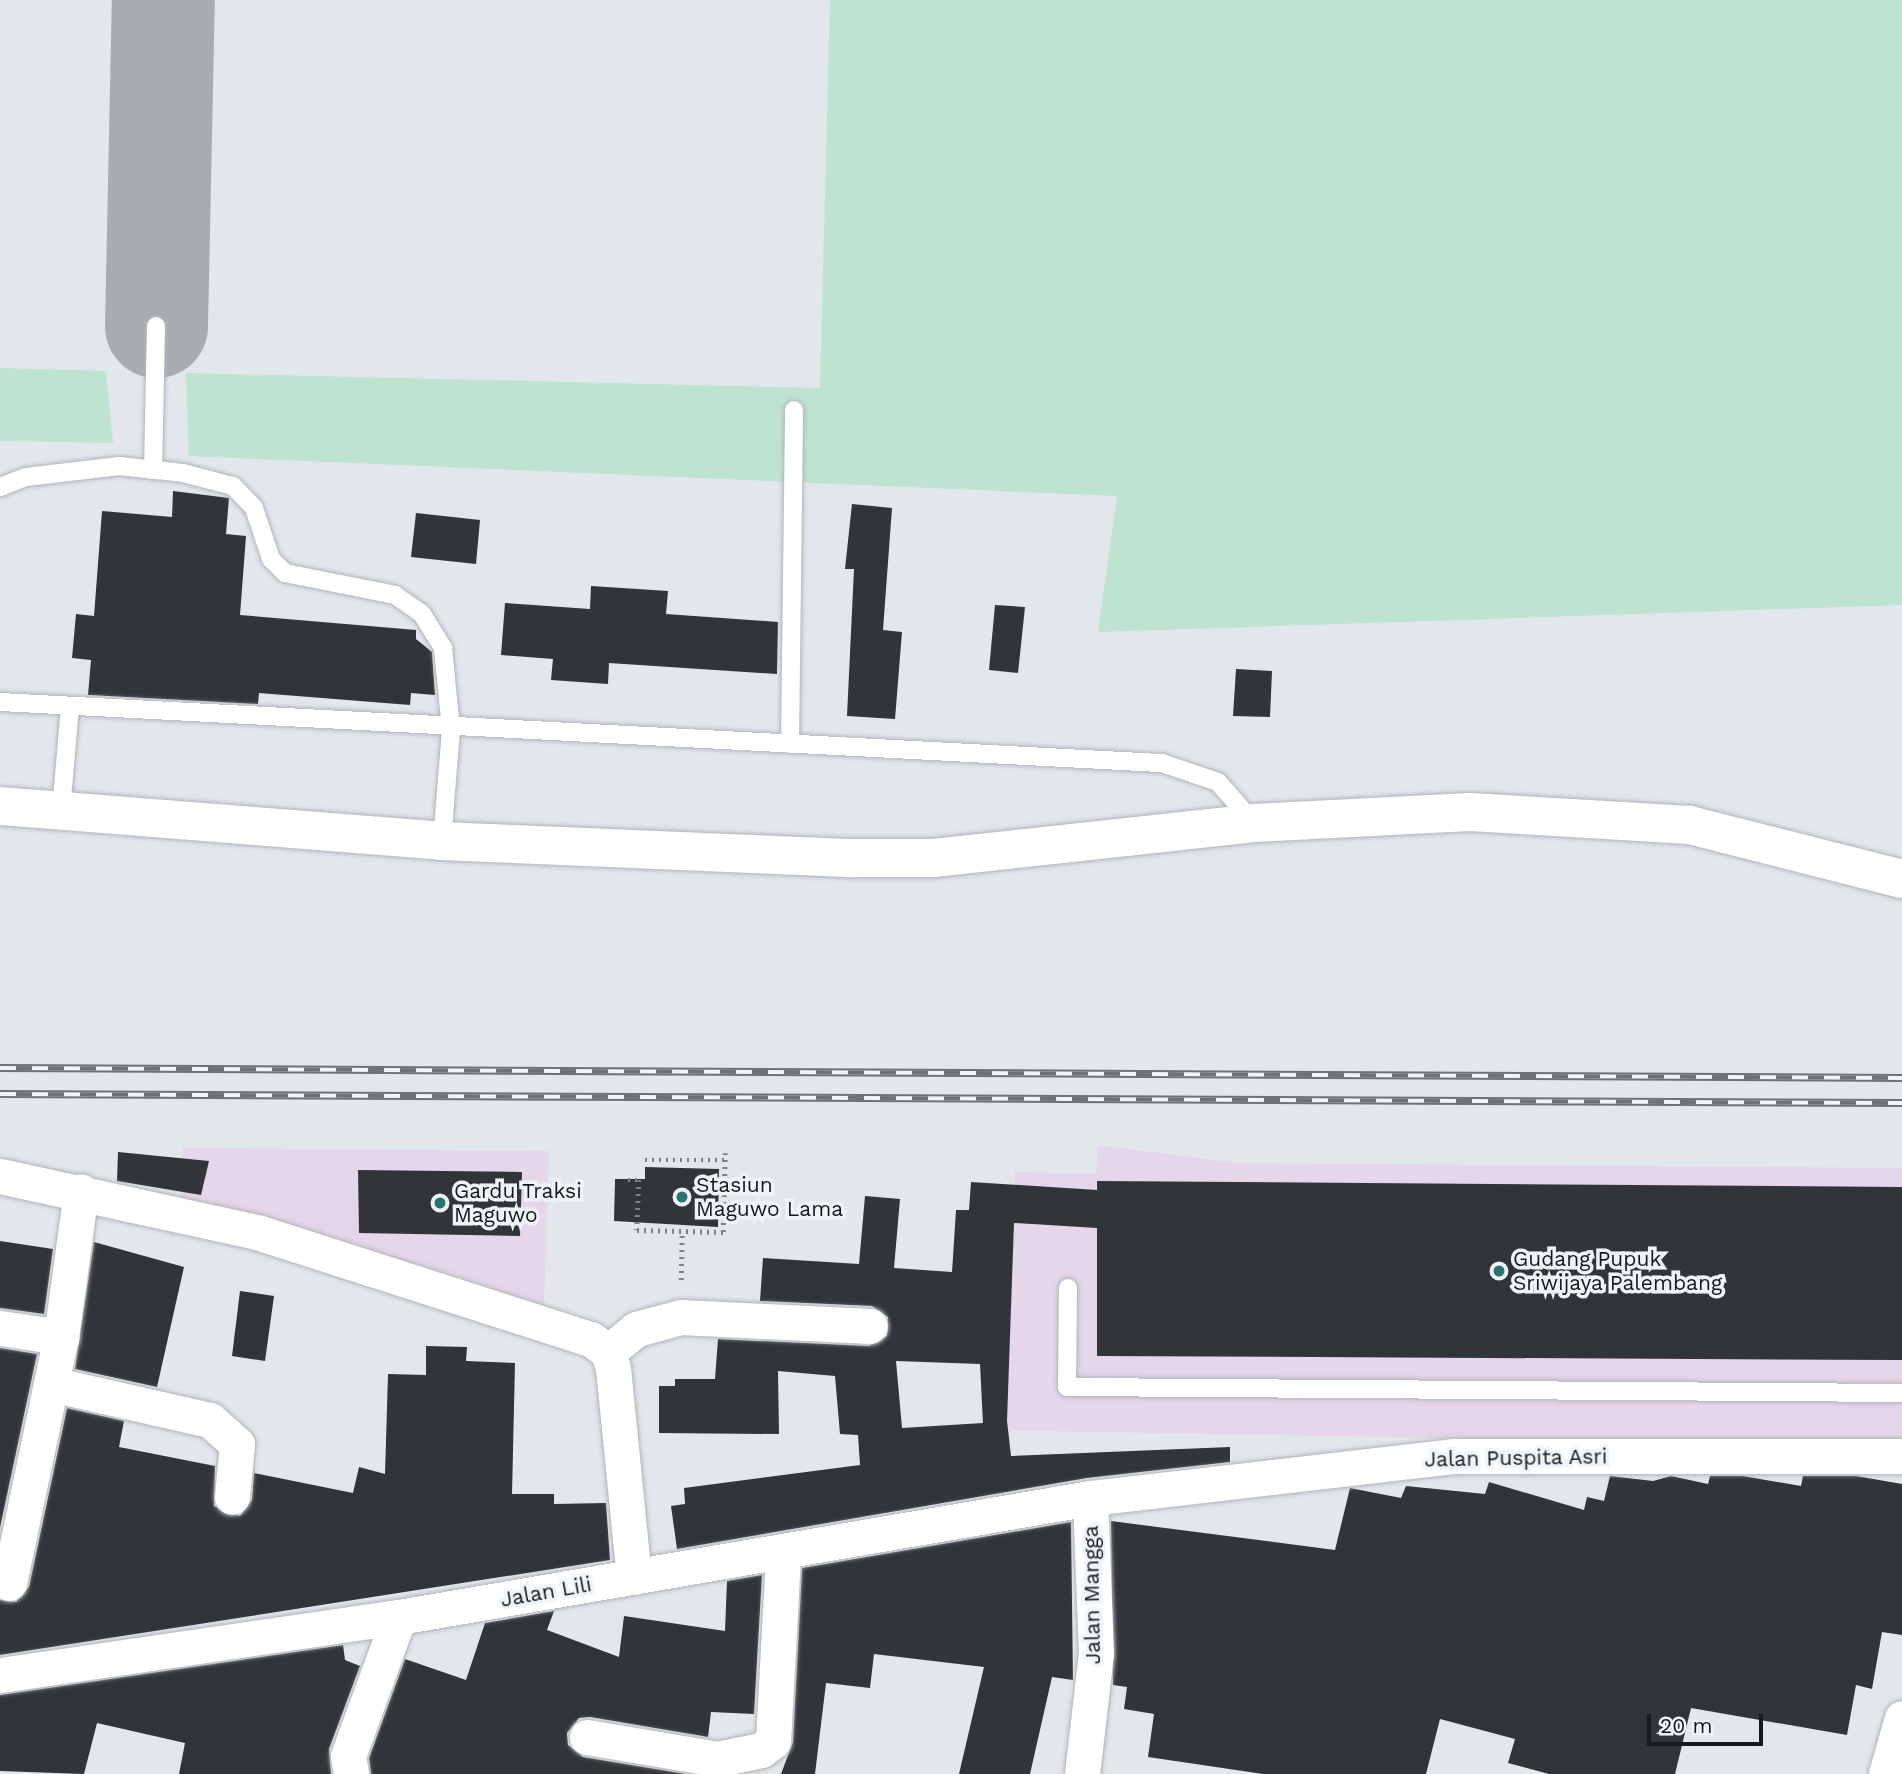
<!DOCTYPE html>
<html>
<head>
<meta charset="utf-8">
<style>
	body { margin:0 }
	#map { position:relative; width:1902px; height:1774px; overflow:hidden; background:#e2e7ec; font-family:"Work Sans",sans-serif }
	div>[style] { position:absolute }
	.industrial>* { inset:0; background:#e5d6e9 }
	.green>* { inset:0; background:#bee3d0 }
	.taxiway>* { height:103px; margin:-51.5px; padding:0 51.5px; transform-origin:51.5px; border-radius:51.5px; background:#a8acb0 }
	.building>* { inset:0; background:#313539 }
	.path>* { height:4.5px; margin-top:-2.25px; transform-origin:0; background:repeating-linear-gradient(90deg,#7e8185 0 2px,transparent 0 7px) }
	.roads { filter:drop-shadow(0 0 2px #b1b5ba) drop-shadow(0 0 2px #b1b5ba) }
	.lane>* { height:18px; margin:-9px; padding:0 9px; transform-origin:9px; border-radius:9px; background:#fff }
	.street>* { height:35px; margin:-17.5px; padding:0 17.5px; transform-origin:17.5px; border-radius:17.5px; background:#fff }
	.secondary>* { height:38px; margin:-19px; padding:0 19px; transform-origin:19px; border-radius:19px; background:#fff }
	.rail>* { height:8px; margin-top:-4px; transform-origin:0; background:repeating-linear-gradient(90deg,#eff4f9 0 16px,#6f7275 0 32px); box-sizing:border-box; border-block:2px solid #6f7275 }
	.dots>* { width:19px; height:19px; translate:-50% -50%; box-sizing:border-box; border:4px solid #eff4f9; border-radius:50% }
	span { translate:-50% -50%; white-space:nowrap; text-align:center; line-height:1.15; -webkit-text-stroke:7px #eff4f9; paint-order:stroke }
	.poi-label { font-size:21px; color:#17181a }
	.left { translate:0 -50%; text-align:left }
	.street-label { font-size:21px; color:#17181a }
	.scale { position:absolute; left:1647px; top:1714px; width:116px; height:32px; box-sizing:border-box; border:4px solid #17181a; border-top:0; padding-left:9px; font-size:21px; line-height:24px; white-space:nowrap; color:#17181a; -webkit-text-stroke:5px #eff4f9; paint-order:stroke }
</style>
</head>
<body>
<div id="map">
	<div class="industrial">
		<i style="clip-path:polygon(1098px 1145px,1237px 1163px,1902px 1168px,1902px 1446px,981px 1430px,981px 1364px,1009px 1365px,1015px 1172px,1096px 1174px)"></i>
		<i style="clip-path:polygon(183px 1148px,549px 1151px,544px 1306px,459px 1276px,181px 1199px)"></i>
	</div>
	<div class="green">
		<i style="clip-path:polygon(830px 0,1902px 0,1902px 605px,1098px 632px,1117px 496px,189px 456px,186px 373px,820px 388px)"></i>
		<i style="clip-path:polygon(0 368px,106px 371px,113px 443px,0 441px)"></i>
	</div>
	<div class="taxiway">
		<i style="left:156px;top:326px;width:326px;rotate:-88.8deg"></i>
	</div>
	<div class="building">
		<i style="clip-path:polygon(173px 491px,229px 498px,226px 534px,246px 536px,240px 615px,416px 630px,416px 639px,432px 652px,435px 695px,411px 693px,410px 705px,259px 693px,258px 704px,88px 695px,91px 660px,72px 658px,76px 614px,94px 616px,102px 511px,172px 517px)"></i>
		<i style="clip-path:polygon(852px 504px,892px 508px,883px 630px,902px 632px,895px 719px,847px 716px,854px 569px,845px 569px)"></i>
		<i style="clip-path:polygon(416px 513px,480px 520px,476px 564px,411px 557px)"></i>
		<i style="clip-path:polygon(591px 586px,668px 591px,666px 614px,778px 622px,777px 674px,609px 663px,608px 684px,551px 680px,553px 659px,501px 655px,505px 603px,590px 609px)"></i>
		<i style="clip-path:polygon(995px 605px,1025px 607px,1018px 673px,989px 670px)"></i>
		<i style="clip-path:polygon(1236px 669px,1272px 671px,1270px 717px,1233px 716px)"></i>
		<i style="clip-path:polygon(118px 1152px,209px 1161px,201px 1195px,117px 1181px)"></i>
		<i style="clip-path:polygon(645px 1167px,719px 1169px,718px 1227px,614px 1221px,615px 1179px,645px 1179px)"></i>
		<i style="clip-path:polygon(358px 1170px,522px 1172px,520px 1236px,359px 1233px)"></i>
		<i style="clip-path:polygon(evenodd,1097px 1181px,1902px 1187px,1902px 1360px,1097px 1356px,1097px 1228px,1014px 1223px,1007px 1421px,1011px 1456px,1230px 1447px,1230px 1462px,1087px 1478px,677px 1549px,671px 1506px,685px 1504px,684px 1488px,860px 1465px,858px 1435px,840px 1434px,835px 1376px,778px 1371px,779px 1434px,659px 1433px,659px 1386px,675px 1386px,675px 1379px,715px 1379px,718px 1339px,869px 1346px,887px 1336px,888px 1317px,872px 1306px,760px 1301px,763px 1258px,859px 1264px,865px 1196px,900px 1199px,894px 1268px,952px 1272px,956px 1210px,969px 1210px,971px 1182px,1097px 1190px,1097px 1181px,896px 1361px,980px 1364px,983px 1423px,902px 1428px,896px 1361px)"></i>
		<i style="clip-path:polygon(0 1241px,53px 1249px,44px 1314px,0 1308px)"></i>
		<i style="clip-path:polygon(94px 1242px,184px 1267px,157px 1387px,75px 1369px)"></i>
		<i style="clip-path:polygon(240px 1291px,274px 1296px,265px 1361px,232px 1356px)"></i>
		<i style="clip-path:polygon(426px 1346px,467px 1347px,466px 1361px,515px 1363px,512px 1494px,554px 1494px,554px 1504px,606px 1503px,610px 1560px,0 1655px,0 1600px,16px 1602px,29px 1587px,67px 1408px,124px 1421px,119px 1447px,215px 1466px,214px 1506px,240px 1516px,252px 1500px,254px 1473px,353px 1493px,359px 1467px,385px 1474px,388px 1374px,426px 1375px)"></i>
		<i style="clip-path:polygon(0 1348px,37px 1354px,0 1528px)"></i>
		<i style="clip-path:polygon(1610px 1476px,1653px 1481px,1671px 1476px,1708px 1484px,1710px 1476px,1743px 1476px,1801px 1486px,1803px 1476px,1856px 1476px,1902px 1484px,1902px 1635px,1882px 1632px,1872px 1689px,1856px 1685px,1847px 1735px,1691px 1708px,1675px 1774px,1549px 1774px,1508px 1763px,1515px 1739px,1440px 1719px,1426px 1774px,1263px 1774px,1148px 1757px,1154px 1714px,1124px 1709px,1127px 1687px,1113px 1685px,1111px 1521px,1335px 1550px,1350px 1488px,1401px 1498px,1406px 1486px,1485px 1494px,1489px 1482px,1584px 1510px,1587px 1497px,1604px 1501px)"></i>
		<i style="clip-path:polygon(1071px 1522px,1073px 1680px,1052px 1677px,1030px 1774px,959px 1774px,984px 1667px,874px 1654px,870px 1688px,826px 1683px,815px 1774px,781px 1774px,793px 1742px,802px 1568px)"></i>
		<i style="clip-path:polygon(762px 1575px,754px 1714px,711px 1712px,708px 1737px,590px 1717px,579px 1718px,567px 1733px,568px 1745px,583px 1757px,686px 1774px,371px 1774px,369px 1758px,405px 1659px,466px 1680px,485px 1623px,554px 1611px,547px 1630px,619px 1657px,624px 1616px,725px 1631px,727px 1581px)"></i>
		<i style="clip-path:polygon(343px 1645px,345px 1660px,360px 1666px,329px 1749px,331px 1774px,179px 1774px,185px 1743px,97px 1723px,84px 1774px,0 1771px,0 1695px)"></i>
	</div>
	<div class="path">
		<i style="left:645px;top:1160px;width:80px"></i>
		<i style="left:628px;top:1180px;width:11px"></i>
		<i style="left:639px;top:1180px;width:50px;rotate:92.3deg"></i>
		<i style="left:637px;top:1230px;width:86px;rotate:1.3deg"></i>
		<i style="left:723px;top:1232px;width:79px;rotate:-88.5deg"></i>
		<i style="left:681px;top:1280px;width:48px;rotate:-88.8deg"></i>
	</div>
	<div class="roads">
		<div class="lane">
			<i style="left:153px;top:470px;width:144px;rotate:-88.8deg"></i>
			<i style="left:0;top:487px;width:28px;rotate:-21deg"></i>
			<i style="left:26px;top:477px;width:94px;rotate:-6.7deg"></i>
			<i style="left:119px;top:466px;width:64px;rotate:6.2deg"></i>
			<i style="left:183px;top:473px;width:52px;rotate:14.6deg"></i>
			<i style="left:233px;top:486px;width:30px;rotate:46deg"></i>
			<i style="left:254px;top:508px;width:54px;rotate:71.6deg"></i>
			<i style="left:271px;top:559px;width:20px;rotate:45deg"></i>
			<i style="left:285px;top:573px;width:112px;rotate:11.3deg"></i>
			<i style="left:395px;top:595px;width:33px;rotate:35deg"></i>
			<i style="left:422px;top:614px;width:40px;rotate:58deg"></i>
			<i style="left:443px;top:648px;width:82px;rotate:84.4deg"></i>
			<i style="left:451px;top:730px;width:111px;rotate:94.6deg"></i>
			<i style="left:0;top:702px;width:1164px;rotate:3.01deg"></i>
			<i style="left:1162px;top:763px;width:59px;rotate:18.7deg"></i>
			<i style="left:1218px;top:782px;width:55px;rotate:48.7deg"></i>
			<i style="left:790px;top:744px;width:334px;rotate:-89.3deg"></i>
			<i style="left:61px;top:811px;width:105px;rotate:-85.1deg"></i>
			<i style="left:1068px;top:1288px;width:99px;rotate:90.6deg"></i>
			<i style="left:1067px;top:1387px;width:835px;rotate:0.41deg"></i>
		</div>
		<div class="street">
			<i style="left:0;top:1176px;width:263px;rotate:12.3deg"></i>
			<i style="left:257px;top:1232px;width:351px;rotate:17.8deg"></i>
			<i style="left:591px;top:1339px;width:21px;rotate:37deg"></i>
			<i style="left:608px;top:1352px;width:17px;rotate:73deg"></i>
			<i style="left:613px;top:1368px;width:210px;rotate:84.3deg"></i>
			<i style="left:0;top:1328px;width:62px;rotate:8.4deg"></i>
			<i style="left:608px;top:1352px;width:36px;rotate:-39deg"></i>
			<i style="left:636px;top:1329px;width:47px;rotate:-14.9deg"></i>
			<i style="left:681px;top:1317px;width:189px;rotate:2.7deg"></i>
			<i style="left:51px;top:1384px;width:163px;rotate:12.8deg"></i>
			<i style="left:210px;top:1420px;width:36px;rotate:42deg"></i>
			<i style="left:237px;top:1444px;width:53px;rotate:95.4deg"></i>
			<i style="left:9px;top:1583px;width:251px;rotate:-78.1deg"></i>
			<i style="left:61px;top:1337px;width:147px;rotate:-82.2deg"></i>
			<i style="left:0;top:1675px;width:403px;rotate:-8.3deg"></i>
			<i style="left:399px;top:1617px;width:701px;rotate:-9.77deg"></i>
			<i style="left:1090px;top:1498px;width:367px;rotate:-6.6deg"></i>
			<i style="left:1455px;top:1456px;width:447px"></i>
			<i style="left:587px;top:1737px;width:133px;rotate:9.5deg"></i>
			<i style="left:718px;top:1759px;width:44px;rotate:-11.8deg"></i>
			<i style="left:761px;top:1750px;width:15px;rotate:-37deg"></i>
			<i style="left:773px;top:1741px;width:187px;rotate:-86.9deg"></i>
			<i style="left:351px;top:1774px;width:18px;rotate:-99deg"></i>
			<i style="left:348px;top:1756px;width:148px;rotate:-69.9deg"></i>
			<i style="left:1082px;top:1774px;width:122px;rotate:-83.4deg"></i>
			<i style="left:1096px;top:1653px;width:155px;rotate:-92.2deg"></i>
			<i style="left:1886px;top:1774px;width:58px;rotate:-74.1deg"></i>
		</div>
		<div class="secondary">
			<i style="left:0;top:806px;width:443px;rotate:4.5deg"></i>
			<i style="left:442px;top:841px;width:412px;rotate:2.4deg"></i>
			<i style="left:854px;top:858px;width:79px"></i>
			<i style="left:933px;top:858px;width:323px;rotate:-6.2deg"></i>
			<i style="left:1254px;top:823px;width:216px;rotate:-2.9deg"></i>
			<i style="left:1470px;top:812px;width:220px;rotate:3.4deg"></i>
			<i style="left:1690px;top:825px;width:219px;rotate:14.3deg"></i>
		</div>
	</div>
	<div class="rail">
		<i style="left:0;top:1068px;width:1902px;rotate:0.3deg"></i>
		<i style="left:0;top:1094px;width:1902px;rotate:0.27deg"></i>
	</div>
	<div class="dots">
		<i style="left:682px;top:1197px;background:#2b746e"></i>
		<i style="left:440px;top:1203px;background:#2b746e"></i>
		<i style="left:1499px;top:1271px;background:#2b746e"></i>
	</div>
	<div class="poi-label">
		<span class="left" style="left:696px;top:1197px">Stasiun<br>Maguwo Lama</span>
		<span class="left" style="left:454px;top:1203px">Gardu Traksi<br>Maguwo</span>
		<span class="left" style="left:1513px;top:1271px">Gudang Pupuk<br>Sriwijaya Palembang</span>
	</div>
	<div class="street-label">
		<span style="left:1516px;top:1458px;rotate:-1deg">Jalan Puspita Asri</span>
		<span style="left:546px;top:1592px;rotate:-10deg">Jalan Lili</span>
		<span style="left:1092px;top:1595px;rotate:-91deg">Jalan Mangga</span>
	</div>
	<div class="scale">20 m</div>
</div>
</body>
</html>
